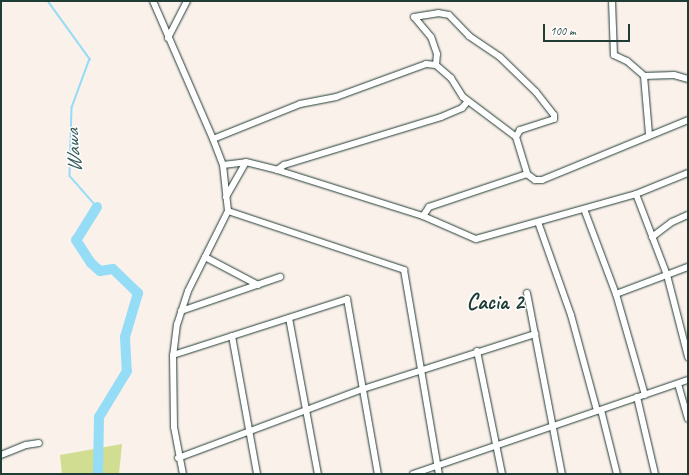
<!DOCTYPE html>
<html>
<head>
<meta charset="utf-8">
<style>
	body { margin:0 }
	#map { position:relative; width:689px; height:475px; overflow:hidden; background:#fbf1eb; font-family:Caveat,sans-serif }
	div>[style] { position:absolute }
	.green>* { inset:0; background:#d1dd90 }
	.stream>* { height:1.5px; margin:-0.75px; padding:0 0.75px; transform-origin:0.75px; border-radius:0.75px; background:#95dcf7 }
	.river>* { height:10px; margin:-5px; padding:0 5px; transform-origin:5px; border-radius:5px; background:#95dcf7 }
	.roads { filter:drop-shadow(0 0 1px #1f3d34) drop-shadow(0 0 1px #1f3d34) }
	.street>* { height:6px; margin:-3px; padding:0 3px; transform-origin:3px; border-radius:3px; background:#fff }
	span { translate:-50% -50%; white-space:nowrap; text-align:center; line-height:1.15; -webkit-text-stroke:3px #fff; paint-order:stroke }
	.water-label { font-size:21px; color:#375d5b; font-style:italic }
	.quarter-label { font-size:22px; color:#1f3d34; font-weight:700 }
	.frame { position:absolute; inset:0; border:2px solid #1f3d34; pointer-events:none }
	.scale { position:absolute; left:543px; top:24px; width:87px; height:18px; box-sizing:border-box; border:2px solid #1f3d34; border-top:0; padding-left:5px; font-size:12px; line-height:14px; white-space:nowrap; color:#1f3d34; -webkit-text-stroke:3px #fff; paint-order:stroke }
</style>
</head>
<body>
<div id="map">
	<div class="green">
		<i style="clip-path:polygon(122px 444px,119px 474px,62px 474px,60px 455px)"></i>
	</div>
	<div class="stream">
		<i style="left:48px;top:1px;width:72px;rotate:54.1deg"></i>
		<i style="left:90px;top:59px;width:52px;rotate:110.2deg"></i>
		<i style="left:72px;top:108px;width:68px;rotate:91.7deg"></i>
		<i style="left:70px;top:176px;width:41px;rotate:48.9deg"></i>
	</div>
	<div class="river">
		<i style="left:97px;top:207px;width:39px;rotate:122deg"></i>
		<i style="left:76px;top:240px;width:27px;rotate:57deg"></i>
		<i style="left:91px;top:263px;width:12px;rotate:42deg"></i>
		<i style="left:100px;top:271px;width:13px;rotate:-9deg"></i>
		<i style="left:113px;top:269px;width:35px;rotate:44deg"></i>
		<i style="left:138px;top:293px;width:46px;rotate:106.5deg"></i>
		<i style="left:125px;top:337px;width:34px;rotate:87deg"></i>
		<i style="left:127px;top:371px;width:54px;rotate:121.3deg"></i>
		<i style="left:99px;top:417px;width:57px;rotate:91deg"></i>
	</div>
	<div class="roads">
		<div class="street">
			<i style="left:153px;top:1px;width:150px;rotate:66.5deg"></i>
			<i style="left:213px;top:139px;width:28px;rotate:69deg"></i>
			<i style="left:223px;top:165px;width:46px;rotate:83.8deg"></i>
			<i style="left:228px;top:211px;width:89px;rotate:116.6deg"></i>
			<i style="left:188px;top:291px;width:35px;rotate:108deg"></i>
			<i style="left:177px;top:324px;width:31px;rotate:97deg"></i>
			<i style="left:173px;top:355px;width:72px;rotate:89.2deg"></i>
			<i style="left:174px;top:427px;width:48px;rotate:79.2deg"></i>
			<i style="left:612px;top:1px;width:54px;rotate:87.9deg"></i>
			<i style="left:614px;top:55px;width:14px;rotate:25deg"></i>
			<i style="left:627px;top:61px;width:23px;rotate:41deg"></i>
			<i style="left:644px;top:76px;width:30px;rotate:-2deg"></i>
			<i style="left:674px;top:75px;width:15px;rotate:16deg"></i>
			<i style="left:168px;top:38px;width:42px;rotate:-62.8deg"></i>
			<i style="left:436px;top:65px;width:11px;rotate:-85deg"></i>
			<i style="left:437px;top:54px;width:18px;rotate:-109deg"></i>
			<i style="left:431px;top:37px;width:26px;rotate:-130deg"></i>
			<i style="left:414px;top:17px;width:24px;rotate:-9deg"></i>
			<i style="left:438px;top:13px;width:11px;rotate:10deg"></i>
			<i style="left:449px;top:15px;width:29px;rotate:46deg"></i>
			<i style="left:469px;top:36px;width:37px;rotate:34deg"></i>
			<i style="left:500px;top:57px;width:50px;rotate:44.2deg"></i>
			<i style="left:536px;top:92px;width:29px;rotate:52deg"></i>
			<i style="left:554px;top:115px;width:4px;rotate:90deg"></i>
			<i style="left:554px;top:119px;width:36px;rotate:162deg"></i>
			<i style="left:520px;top:130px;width:8px;rotate:120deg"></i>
			<i style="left:644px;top:76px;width:58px;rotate:85.1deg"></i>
			<i style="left:213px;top:139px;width:94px;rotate:-21.9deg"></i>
			<i style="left:300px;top:104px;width:37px;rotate:-11deg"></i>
			<i style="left:336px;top:97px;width:96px;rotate:-20.1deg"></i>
			<i style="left:426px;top:64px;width:10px;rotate:6deg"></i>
			<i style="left:436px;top:65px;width:20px;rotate:41deg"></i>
			<i style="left:451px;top:78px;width:22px;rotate:58deg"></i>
			<i style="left:463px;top:97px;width:66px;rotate:37deg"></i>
			<i style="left:516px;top:137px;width:39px;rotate:73deg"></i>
			<i style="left:527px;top:174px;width:10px;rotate:37deg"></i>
			<i style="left:535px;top:180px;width:7px"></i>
			<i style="left:542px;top:180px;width:158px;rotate:-22.3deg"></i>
			<i style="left:223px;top:165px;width:23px;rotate:-7deg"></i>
			<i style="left:246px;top:162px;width:32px;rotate:14deg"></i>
			<i style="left:277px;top:170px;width:153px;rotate:17.5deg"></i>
			<i style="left:423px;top:216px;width:58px;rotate:23.5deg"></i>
			<i style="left:476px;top:239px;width:166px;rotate:-15.7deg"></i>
			<i style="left:636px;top:194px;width:56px;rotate:-22deg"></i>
			<i style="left:277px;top:170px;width:9px;rotate:-36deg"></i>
			<i style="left:284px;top:165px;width:164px;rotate:-17deg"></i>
			<i style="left:441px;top:117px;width:23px;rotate:-23deg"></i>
			<i style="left:462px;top:108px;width:9px;rotate:-49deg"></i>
			<i style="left:636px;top:194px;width:87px;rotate:69.1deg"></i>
			<i style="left:667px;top:275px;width:85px;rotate:75.6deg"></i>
			<i style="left:226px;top:197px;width:40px;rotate:-60.3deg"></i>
			<i style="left:584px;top:209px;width:91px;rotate:69.4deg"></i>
			<i style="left:616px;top:294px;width:105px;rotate:74deg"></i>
			<i style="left:228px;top:211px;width:186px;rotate:18.5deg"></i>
			<i style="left:404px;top:270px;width:207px;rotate:80.3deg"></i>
			<i style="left:423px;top:216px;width:11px;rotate:-56deg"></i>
			<i style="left:429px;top:207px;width:103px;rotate:-18.6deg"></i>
			<i style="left:538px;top:222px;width:99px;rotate:70.5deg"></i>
			<i style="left:571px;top:315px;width:99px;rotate:74.8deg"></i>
			<i style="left:652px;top:237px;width:25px;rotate:-37deg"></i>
			<i style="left:672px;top:222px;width:17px;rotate:-24deg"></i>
			<i style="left:205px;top:257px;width:60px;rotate:27.8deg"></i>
			<i style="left:527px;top:293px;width:184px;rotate:79.1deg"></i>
			<i style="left:616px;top:294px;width:77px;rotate:-20.6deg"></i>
			<i style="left:181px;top:311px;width:105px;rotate:-19deg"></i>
			<i style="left:289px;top:318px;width:159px;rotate:79.5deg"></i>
			<i style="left:232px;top:336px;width:140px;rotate:79.7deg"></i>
			<i style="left:477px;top:351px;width:126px;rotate:78.5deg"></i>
			<i style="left:173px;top:355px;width:183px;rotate:-17.8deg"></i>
			<i style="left:347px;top:299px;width:178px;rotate:80deg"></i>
			<i style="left:678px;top:384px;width:36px;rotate:74deg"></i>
			<i style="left:637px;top:397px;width:79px;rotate:76.8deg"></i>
			<i style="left:601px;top:410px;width:66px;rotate:76deg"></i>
			<i style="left:1px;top:455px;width:27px;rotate:-22deg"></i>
			<i style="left:26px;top:445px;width:13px;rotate:-9deg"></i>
			<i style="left:178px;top:458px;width:197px;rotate:-20.5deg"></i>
			<i style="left:363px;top:389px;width:181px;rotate:-17.7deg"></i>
			<i style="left:413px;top:474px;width:291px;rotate:-18.9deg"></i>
		</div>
	</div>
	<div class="water-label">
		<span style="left:73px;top:151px;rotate:-94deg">Wawa</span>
	</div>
	<div class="quarter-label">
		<span style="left:495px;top:303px">Cacia 2</span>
	</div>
	<div class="frame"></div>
	<div class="scale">100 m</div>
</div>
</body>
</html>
